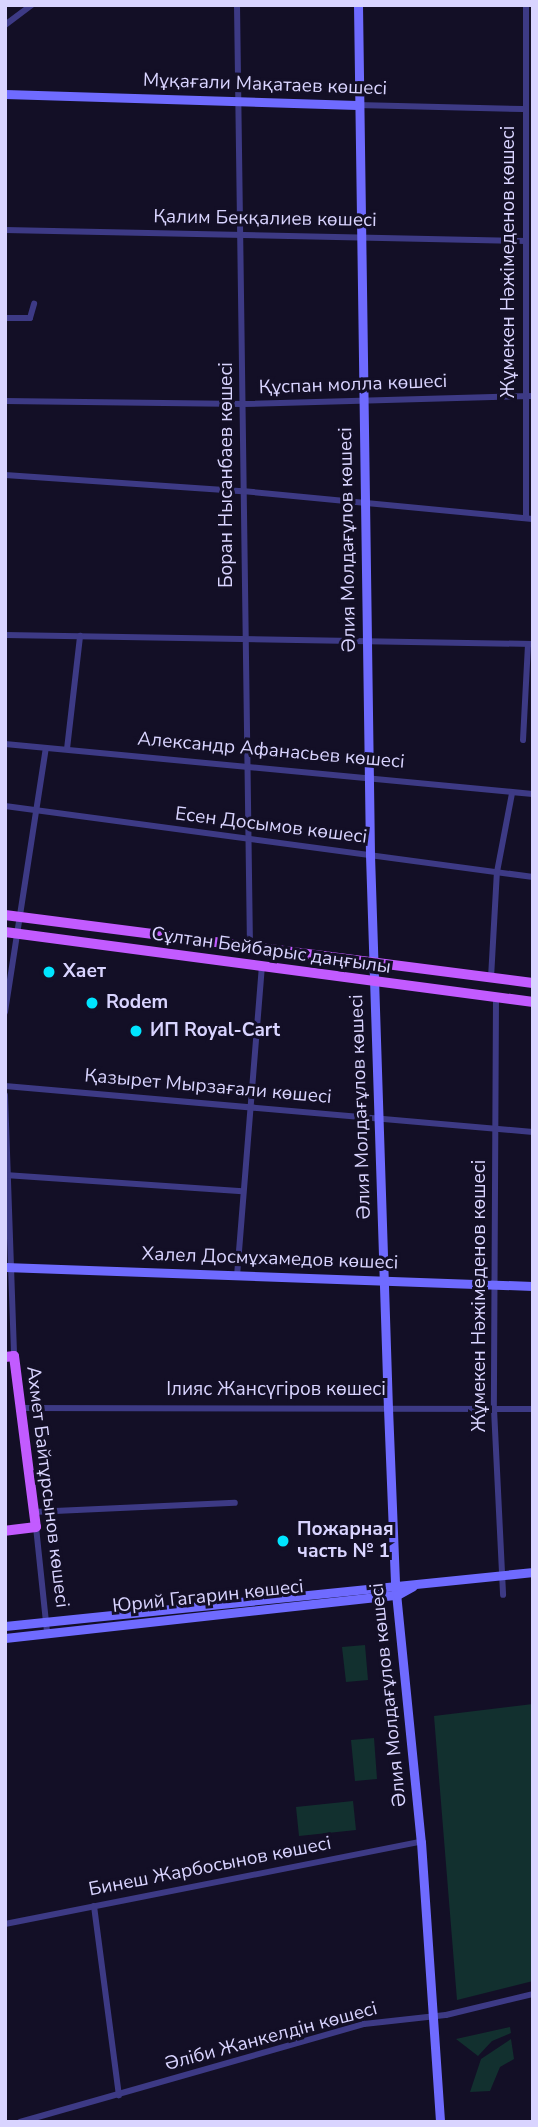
<!DOCTYPE html>
<html>
<head>
<meta charset="utf-8">
<style>
	body { margin:0 }
	#map { position:relative; width:538px; height:2127px; overflow:hidden; background:#130f26; font-family:"Nunito Sans",sans-serif }
	div>[style] { position:absolute }
	.green>* { inset:0; background:#12302f }
	.street>* { height:6px; margin:-3px; padding:0 3px; transform-origin:3px; border-radius:3px; background:#3d3a85 }
	.secondary>* { height:9px; margin:-4.5px; padding:0 4.5px; transform-origin:4.5px; border-radius:4.5px; background:#6f6bff }
	.primary>* { height:10px; margin:-5px; padding:0 5px; transform-origin:5px; border-radius:5px; background:#c25bff }
	.dots>* { width:19px; height:19px; translate:-50% -50%; box-sizing:border-box; border:4px solid #130f26; border-radius:50% }
	span { translate:-50% -50%; white-space:nowrap; text-align:center; line-height:1.15; -webkit-text-stroke:6px #130f26; paint-order:stroke }
	.street-label { font-size:19px; color:#d9d4ff }
	.poi-label { font-size:19px; color:#d9d4ff; font-weight:700 }
	.left { translate:0 -50%; text-align:left }
	.frame { position:absolute; inset:0; border:7px solid #d9d4ff; pointer-events:none }
</style>
</head>
<body>
<div id="map">
	<div class="green">
		<i style="clip-path:polygon(365px 1645px,368px 1680px,346px 1682px,342px 1647px)"></i>
		<i style="clip-path:polygon(533px 1704px,533px 1981px,457px 2000px,434px 1716px)"></i>
		<i style="clip-path:polygon(374px 1738px,377px 1779px,355px 1781px,351px 1740px)"></i>
		<i style="clip-path:polygon(353px 1801px,356px 1830px,299px 1836px,296px 1807px)"></i>
		<i style="clip-path:polygon(510px 2027px,511px 2033px,492px 2041px,478px 2056px,456px 2039px)"></i>
		<i style="clip-path:polygon(511px 2039px,514px 2059px,500px 2067px,490px 2091px,470px 2092px,481px 2059px)"></i>
	</div>
	<div class="street">
		<i style="left:237px;top:5px;width:940px;rotate:89.21deg"></i>
		<i style="left:5px;top:25px;width:34px;rotate:-37deg"></i>
		<i style="left:357px;top:105px;width:166px;rotate:1.4deg"></i>
		<i style="left:5px;top:230px;width:520px;rotate:1.21deg"></i>
		<i style="left:5px;top:318px;width:25px"></i>
		<i style="left:30px;top:318px;width:15px;rotate:-74deg"></i>
		<i style="left:5px;top:401px;width:238px;rotate:0.7deg"></i>
		<i style="left:243px;top:404px;width:290px;rotate:-1.6deg"></i>
		<i style="left:5px;top:475px;width:238px;rotate:3.9deg"></i>
		<i style="left:242px;top:491px;width:292px;rotate:5.5deg"></i>
		<i style="left:526px;top:518px;width:513px;rotate:-90deg"></i>
		<i style="left:5px;top:635px;width:528px;rotate:0.98deg"></i>
		<i style="left:523px;top:740px;width:96px;rotate:-87deg"></i>
		<i style="left:5px;top:744px;width:530px;rotate:5.41deg"></i>
		<i style="left:67px;top:749px;width:114px;rotate:-83.4deg"></i>
		<i style="left:5px;top:806px;width:533px;rotate:7.66deg"></i>
		<i style="left:491px;top:978px;width:106px;rotate:-86.8deg"></i>
		<i style="left:497px;top:872px;width:80px;rotate:-79.2deg"></i>
		<i style="left:496px;top:998px;width:411px;rotate:90.3deg"></i>
		<i style="left:494px;top:1409px;width:186px;rotate:87.2deg"></i>
		<i style="left:5px;top:1012px;width:267px;rotate:-81.2deg"></i>
		<i style="left:5px;top:1086px;width:530px;rotate:4.98deg"></i>
		<i style="left:5px;top:1095px;width:261px;rotate:88deg"></i>
		<i style="left:5px;top:1175px;width:238px;rotate:3.9deg"></i>
		<i style="left:237px;top:1276px;width:310px;rotate:-85.4deg"></i>
		<i style="left:20px;top:1408px;width:513px;rotate:0.11deg"></i>
		<i style="left:33px;top:1512px;width:202px;rotate:-2.6deg"></i>
		<i style="left:36px;top:1527px;width:106px;rotate:84deg"></i>
		<i style="left:94px;top:1906px;width:191px;rotate:82.5deg"></i>
		<i style="left:5px;top:1924px;width:424px;rotate:-11.2deg"></i>
		<i style="left:20px;top:2122px;width:358px;rotate:-15.9deg"></i>
		<i style="left:364px;top:2024px;width:82px;rotate:-6.3deg"></i>
		<i style="left:446px;top:2015px;width:89px;rotate:-13.6deg"></i>
	</div>
	<div class="secondary">
		<i style="left:358px;top:5px;width:850px;rotate:89.19deg"></i>
		<i style="left:370px;top:855px;width:553px;rotate:88.14deg"></i>
		<i style="left:388px;top:1408px;width:175px;rotate:87.7deg"></i>
		<i style="left:395px;top:1583px;width:260px;rotate:84.3deg"></i>
		<i style="left:421px;top:1842px;width:281px;rotate:86.1deg"></i>
		<i style="left:5px;top:94px;width:352px;rotate:1.8deg"></i>
		<i style="left:5px;top:1267px;width:528px;rotate:2.06deg"></i>
		<i style="left:5px;top:1626px;width:531px;rotate:-5.84deg"></i>
		<i style="left:5px;top:1638px;width:394px;rotate:-6.3deg"></i>
		<i style="left:397px;top:1595px;width:18px;rotate:-29deg"></i>
	</div>
	<div class="primary">
		<i style="left:5px;top:915px;width:532px;rotate:7.34deg"></i>
		<i style="left:5px;top:932px;width:533px;rotate:7.55deg"></i>
		<i style="left:5px;top:1357px;width:9px;rotate:-6deg"></i>
		<i style="left:14px;top:1356px;width:172px;rotate:82.7deg"></i>
		<i style="left:36px;top:1527px;width:31px;rotate:173deg"></i>
	</div>
	<div class="dots">
		<i style="left:49px;top:972px;background:#00e5ff"></i>
		<i style="left:92px;top:1003px;background:#00e5ff"></i>
		<i style="left:136px;top:1031px;background:#00e5ff"></i>
		<i style="left:283px;top:1541px;background:#00e5ff"></i>
	</div>
	<div class="street-label">
		<span style="left:265px;top:85px;rotate:2deg">Мұқағали Мақатаев көшесі</span>
		<span style="left:265px;top:219px;rotate:1deg">Қалим Бекқалиев көшесі</span>
		<span style="left:509px;top:262px;rotate:-90deg">Жұмекен Нәжімеденов көшесі</span>
		<span style="left:353px;top:385px;rotate:-2deg">Құспан молла көшесі</span>
		<span style="left:227px;top:475px;rotate:-90deg">Боран Нысанбаев көшесі</span>
		<span style="left:348px;top:540px;rotate:-91deg">Әлия Молдағұлов көшесі</span>
		<span style="left:271px;top:751px;rotate:5deg">Александр Афанасьев көшесі</span>
		<span style="left:271px;top:826px;rotate:7deg">Есен Досымов көшесі</span>
		<span style="left:271px;top:951px;rotate:8deg">Сұлтан Бейбарыс даңғылы</span>
		<span style="left:208px;top:1087px;rotate:5deg">Қазырет Мырзағали көшесі</span>
		<span style="left:361px;top:1107px;rotate:-92deg">Әлия Молдағұлов көшесі</span>
		<span style="left:270px;top:1259px;rotate:2deg">Халел Досмұхамедов көшесі</span>
		<span style="left:480px;top:1296px;rotate:-90deg">Жұмекен Нәжімеденов көшесі</span>
		<span style="left:276px;top:1390px">Ілияс Жансүгіров көшесі</span>
		<span style="left:47px;top:1487px;rotate:83deg">Ахмет Байтұрсынов көшесі</span>
		<span style="left:208px;top:1597px;rotate:-6deg">Юрий Гагарин көшесі</span>
		<span style="left:389px;top:1695px;rotate:-96deg">Әлия Молдағұлов көшесі</span>
		<span style="left:210px;top:1867px;rotate:-11deg">Бинеш Жарбосынов көшесі</span>
		<span style="left:271px;top:2037px;rotate:-15deg">Әліби Жанкелдін көшесі</span>
	</div>
	<div class="poi-label">
		<span class="left" style="left:63px;top:972px">Хает</span>
		<span class="left" style="left:106px;top:1003px">Rodem</span>
		<span class="left" style="left:150px;top:1031px">ИП Royal-Cart</span>
		<span class="left" style="left:297px;top:1541px">Пожарная<br>часть № 1</span>
	</div>
	<div class="frame"></div>
</div>
</body>
</html>
